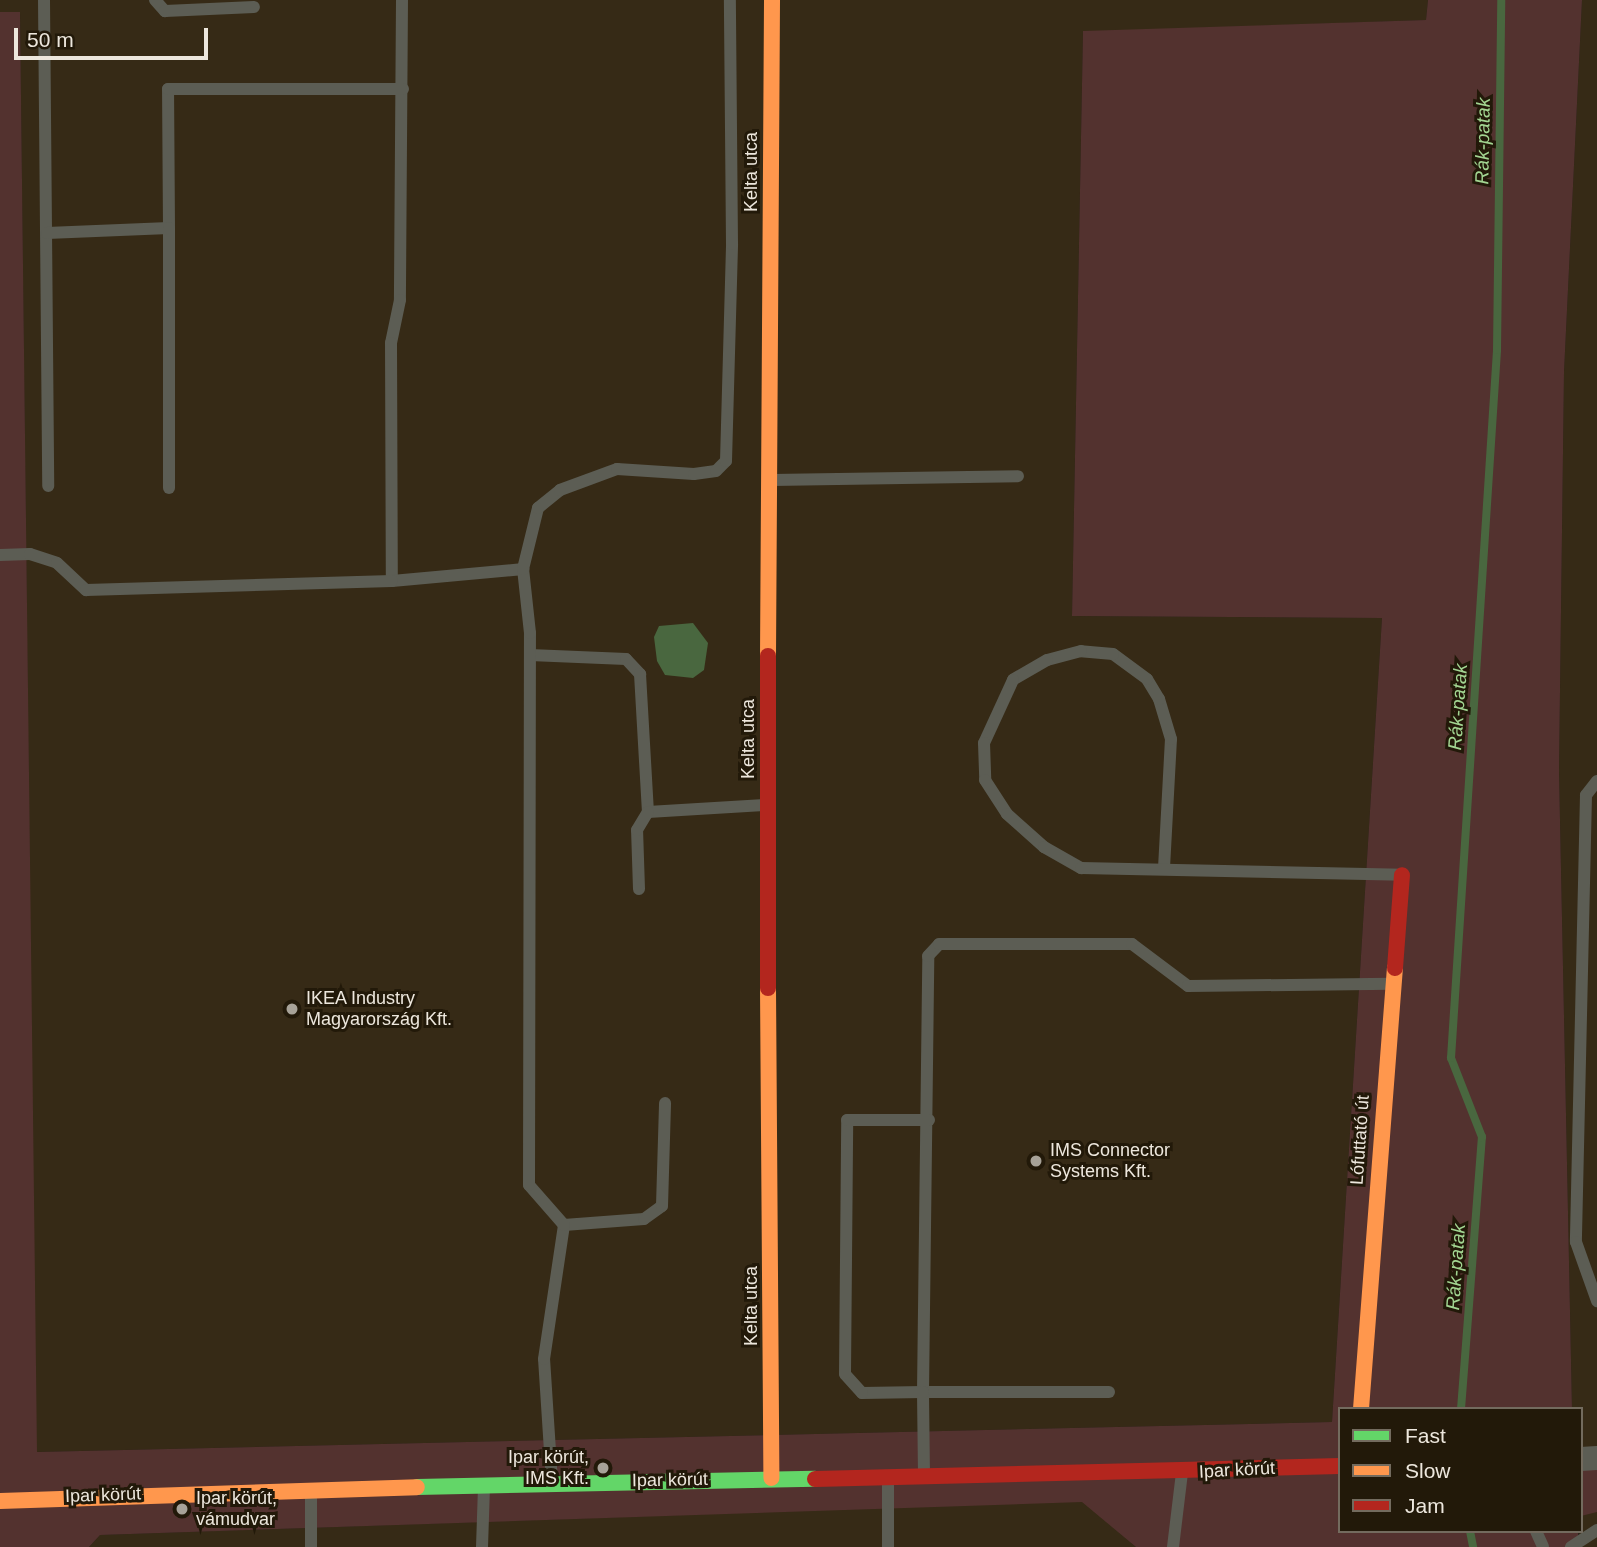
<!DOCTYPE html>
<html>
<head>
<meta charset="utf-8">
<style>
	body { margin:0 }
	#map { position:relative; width:1597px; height:1547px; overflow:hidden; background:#262219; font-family:Helvetica,sans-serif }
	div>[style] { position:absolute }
	.built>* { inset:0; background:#362a16 }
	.green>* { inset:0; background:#53322f }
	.water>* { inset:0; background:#49673f }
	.stream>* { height:8px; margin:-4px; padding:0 4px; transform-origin:4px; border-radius:4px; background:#49673f }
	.lane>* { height:12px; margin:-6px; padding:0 6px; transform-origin:6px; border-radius:6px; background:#5c5d54 }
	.street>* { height:24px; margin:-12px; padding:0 12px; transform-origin:12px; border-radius:12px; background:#5c5d54 }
	.fast>* { height:16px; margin:-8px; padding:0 8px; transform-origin:8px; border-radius:8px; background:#63d668 }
	.slow>* { height:16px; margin:-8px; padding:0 8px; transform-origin:8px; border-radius:8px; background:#ff974d }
	.jam>* { height:16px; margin:-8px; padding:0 8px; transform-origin:8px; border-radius:8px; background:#b3261e }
	.dots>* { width:19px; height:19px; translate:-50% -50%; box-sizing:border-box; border:4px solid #221909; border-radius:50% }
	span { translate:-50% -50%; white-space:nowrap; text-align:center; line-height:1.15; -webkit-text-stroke:6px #221909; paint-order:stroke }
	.street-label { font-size:18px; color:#ede7dd }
	.poi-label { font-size:18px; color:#ede7dd }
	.left { translate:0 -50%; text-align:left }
	.right { translate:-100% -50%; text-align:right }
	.water-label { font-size:19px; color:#a3d692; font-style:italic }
	.legend { position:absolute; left:1338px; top:1407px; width:245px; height:126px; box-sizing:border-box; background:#221909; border:2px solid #736b5e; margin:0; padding:9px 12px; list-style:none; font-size:21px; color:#ede7dd }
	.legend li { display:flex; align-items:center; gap:14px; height:35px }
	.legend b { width:35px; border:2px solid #736b5e }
	.scale { position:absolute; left:14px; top:28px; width:194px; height:32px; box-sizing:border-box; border:4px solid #ede7dd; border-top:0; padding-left:9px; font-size:21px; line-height:24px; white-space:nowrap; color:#ede7dd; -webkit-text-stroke:5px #221909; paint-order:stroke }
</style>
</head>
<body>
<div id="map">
	<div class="built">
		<i style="clip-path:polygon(0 0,1428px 0,1426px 20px,1083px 32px,1072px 616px,1382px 618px,1332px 1422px,36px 1452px,20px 12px,0 12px)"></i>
		<i style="clip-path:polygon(1582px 0,1597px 0,1597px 1547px,1579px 1547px,1581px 1409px,1572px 1409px,1559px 771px,1564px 372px)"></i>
		<i style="clip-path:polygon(1083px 1501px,1136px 1547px,89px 1547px,100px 1535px)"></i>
	</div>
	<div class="green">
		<i style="clip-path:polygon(1428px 0,1582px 0,1564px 372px,1559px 771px,1572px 1409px,1340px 1409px,1340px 1531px,1578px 1531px,1579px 1547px,1136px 1547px,1082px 1502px,100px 1535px,89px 1547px,0 1547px,0 12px,20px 12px,37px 1452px,1332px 1422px,1382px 618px,1072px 616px,1083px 31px,1426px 20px)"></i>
		<i style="clip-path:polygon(1597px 1468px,1597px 1512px,1581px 1516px,1581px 1469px)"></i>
	</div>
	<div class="water">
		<i style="clip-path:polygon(693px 623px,708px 643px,704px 670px,693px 678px,665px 675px,657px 661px,654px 637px,659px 626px)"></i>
	</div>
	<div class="stream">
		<i style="left:1461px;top:1409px;width:273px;rotate:-85.6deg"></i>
		<i style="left:1482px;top:1137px;width:85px;rotate:-111.4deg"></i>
		<i style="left:1451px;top:1058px;width:709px;rotate:-86.28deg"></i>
		<i style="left:1497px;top:350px;width:350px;rotate:-89.3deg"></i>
		<i style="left:1470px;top:1531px;width:16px;rotate:79deg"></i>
	</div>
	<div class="lane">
		<i style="left:44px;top:0;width:486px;rotate:89.5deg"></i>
		<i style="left:155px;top:0;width:15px;rotate:48deg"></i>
		<i style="left:165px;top:11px;width:89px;rotate:-2.6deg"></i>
		<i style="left:402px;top:0;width:300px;rotate:90.4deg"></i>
		<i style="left:400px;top:300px;width:44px;rotate:101.8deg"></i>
		<i style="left:391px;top:343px;width:238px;rotate:89.8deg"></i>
		<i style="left:392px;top:581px;width:132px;rotate:-5.2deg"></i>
		<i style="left:169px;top:228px;width:139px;rotate:-90.4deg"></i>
		<i style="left:168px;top:89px;width:235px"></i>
		<i style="left:47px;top:233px;width:122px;rotate:-2.3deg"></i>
		<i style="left:169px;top:228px;width:260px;rotate:90deg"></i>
		<i style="left:772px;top:480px;width:246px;rotate:-0.9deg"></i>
		<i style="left:0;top:555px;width:30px;rotate:-2deg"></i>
		<i style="left:30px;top:554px;width:28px;rotate:18deg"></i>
		<i style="left:57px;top:563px;width:40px;rotate:43deg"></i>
		<i style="left:86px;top:590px;width:306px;rotate:-1.7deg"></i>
		<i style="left:530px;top:655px;width:96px;rotate:2.4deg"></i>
		<i style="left:626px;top:659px;width:21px;rotate:47deg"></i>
		<i style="left:640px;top:674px;width:138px;rotate:86.7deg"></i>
		<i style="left:648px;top:812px;width:119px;rotate:-3.4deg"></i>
		<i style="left:1597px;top:781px;width:18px;rotate:128deg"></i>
		<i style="left:1586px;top:795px;width:447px;rotate:91.3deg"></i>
		<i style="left:1576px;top:1242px;width:63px;rotate:70.4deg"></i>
		<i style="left:1164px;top:868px;width:129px;rotate:-86.9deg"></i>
		<i style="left:1171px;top:739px;width:42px;rotate:-106.7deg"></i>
		<i style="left:1159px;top:699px;width:23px;rotate:-121deg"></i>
		<i style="left:1147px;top:679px;width:42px;rotate:-143.7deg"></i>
		<i style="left:1113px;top:654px;width:32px;rotate:-175deg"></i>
		<i style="left:1081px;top:651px;width:35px;rotate:165deg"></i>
		<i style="left:1047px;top:660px;width:39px;rotate:150deg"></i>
		<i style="left:1013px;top:680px;width:69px;rotate:114.7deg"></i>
		<i style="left:984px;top:743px;width:37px;rotate:88deg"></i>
		<i style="left:985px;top:780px;width:40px;rotate:57.1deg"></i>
		<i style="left:1007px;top:814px;width:50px;rotate:41.7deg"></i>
		<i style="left:1044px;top:847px;width:43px;rotate:29.6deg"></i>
		<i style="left:1081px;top:868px;width:321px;rotate:1.2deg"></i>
		<i style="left:639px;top:889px;width:59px;rotate:-91.9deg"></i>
		<i style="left:637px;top:830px;width:21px;rotate:-59deg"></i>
		<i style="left:564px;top:1225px;width:80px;rotate:-4.3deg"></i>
		<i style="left:644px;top:1219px;width:22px;rotate:-36deg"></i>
		<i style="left:662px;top:1206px;width:103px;rotate:-88.3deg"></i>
		<i style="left:1109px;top:1392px;width:186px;rotate:180deg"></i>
		<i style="left:923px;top:1392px;width:436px;rotate:-89.3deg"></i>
		<i style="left:928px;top:956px;width:16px;rotate:-47deg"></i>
		<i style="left:939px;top:944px;width:193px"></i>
		<i style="left:1132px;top:944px;width:70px;rotate:36.9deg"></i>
		<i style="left:1188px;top:986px;width:203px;rotate:-0.6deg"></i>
		<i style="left:924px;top:1475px;width:83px;rotate:-90.7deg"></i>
		<i style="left:923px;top:1392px;width:61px;rotate:179.1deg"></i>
		<i style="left:862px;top:1393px;width:25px;rotate:-132deg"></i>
		<i style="left:845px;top:1374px;width:254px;rotate:-89.5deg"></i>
		<i style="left:847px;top:1120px;width:82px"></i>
		<i style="left:888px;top:1480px;width:67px;rotate:90deg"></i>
		<i style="left:552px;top:1482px;width:123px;rotate:-93.7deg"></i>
		<i style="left:544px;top:1359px;width:135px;rotate:-81.5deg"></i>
		<i style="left:564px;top:1225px;width:53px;rotate:-131.2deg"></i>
		<i style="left:529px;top:1185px;width:552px;rotate:-89.9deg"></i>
		<i style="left:530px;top:633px;width:64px;rotate:-96.2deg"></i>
		<i style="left:523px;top:569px;width:63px;rotate:-76.2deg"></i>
		<i style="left:538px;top:508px;width:28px;rotate:-39deg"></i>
		<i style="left:560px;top:490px;width:61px;rotate:-20.2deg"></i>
		<i style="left:617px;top:469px;width:77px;rotate:3.7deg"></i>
		<i style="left:694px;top:474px;width:22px;rotate:-8deg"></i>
		<i style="left:716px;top:471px;width:14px;rotate:-45deg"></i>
		<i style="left:726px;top:461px;width:217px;rotate:-88.4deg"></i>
		<i style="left:732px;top:244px;width:244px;rotate:-90.5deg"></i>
		<i style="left:311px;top:1492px;width:55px;rotate:90deg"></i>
		<i style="left:1536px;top:1531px;width:17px;rotate:66deg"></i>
		<i style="left:482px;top:1547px;width:59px;rotate:-88.1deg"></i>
		<i style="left:1173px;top:1547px;width:75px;rotate:-83.1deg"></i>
		<i style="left:1571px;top:1547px;width:31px;rotate:-33deg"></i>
	</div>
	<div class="street">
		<i style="left:1581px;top:1459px;width:16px;rotate:-4deg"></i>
	</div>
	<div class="fast">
		<i style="left:417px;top:1487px;width:398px;rotate:-1.2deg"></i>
	</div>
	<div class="slow">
		<i style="left:768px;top:656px;width:656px;rotate:-89.65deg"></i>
		<i style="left:768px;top:988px;width:490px;rotate:89.6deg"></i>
		<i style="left:1361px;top:1409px;width:442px;rotate:-85.6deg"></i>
		<i style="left:0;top:1501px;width:417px;rotate:-1.9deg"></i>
	</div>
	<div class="jam">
		<i style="left:768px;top:656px;width:332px;rotate:90deg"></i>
		<i style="left:1395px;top:968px;width:93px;rotate:-85.7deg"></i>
		<i style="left:815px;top:1479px;width:525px;rotate:-1.42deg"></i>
	</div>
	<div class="dots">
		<i style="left:292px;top:1009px;background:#a7a298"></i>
		<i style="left:1036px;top:1161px;background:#a7a298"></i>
		<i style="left:603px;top:1468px;background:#a7a298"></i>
		<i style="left:182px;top:1509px;background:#a7a298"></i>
	</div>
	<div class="street-label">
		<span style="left:751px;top:172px;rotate:-90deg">Kelta utca</span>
		<span style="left:748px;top:739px;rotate:-90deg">Kelta utca</span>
		<span style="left:1360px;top:1140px;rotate:-86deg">Lófuttató út</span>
		<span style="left:751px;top:1306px;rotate:-90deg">Kelta utca</span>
		<span style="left:1237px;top:1470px;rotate:-3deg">Ipar körút</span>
		<span style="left:670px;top:1480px;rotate:-1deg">Ipar körút</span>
		<span style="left:103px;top:1495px;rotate:-2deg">Ipar körút</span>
	</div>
	<div class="poi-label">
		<span class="left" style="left:306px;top:1009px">IKEA Industry<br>Magyarország Kft.</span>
		<span class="left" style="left:1050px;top:1161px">IMS Connector<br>Systems Kft.</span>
		<span class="right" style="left:589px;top:1468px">Ipar körút,<br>IMS Kft.</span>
		<span class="left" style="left:196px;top:1509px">Ipar körút,<br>vámudvar</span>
	</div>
	<div class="water-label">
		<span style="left:1483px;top:141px;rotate:-89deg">Rák-patak</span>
		<span style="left:1458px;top:707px;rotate:-86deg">Rák-patak</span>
		<span style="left:1456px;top:1267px;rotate:-86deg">Rák-patak</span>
	</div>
	<ul class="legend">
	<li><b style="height:9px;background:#63d668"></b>Fast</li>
	<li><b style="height:9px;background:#ff974d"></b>Slow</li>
	<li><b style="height:9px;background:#b3261e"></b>Jam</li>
	</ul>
	<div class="scale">50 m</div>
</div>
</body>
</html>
